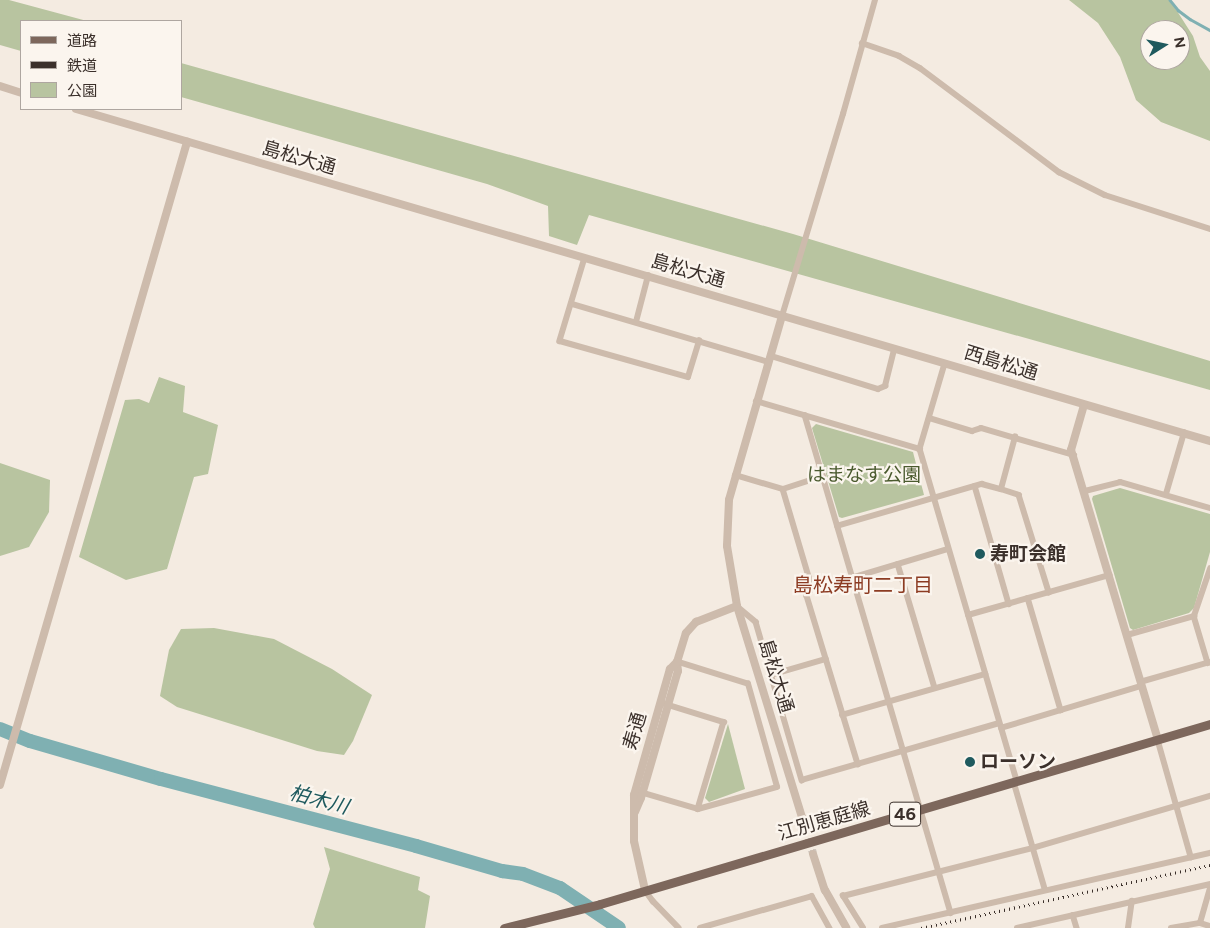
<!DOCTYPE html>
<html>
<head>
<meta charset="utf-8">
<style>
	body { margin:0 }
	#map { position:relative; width:1210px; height:928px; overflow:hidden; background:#f4ebe1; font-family:Figtree,"Noto Sans JP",sans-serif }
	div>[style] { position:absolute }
	.green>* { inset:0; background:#b8c4a0 }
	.stream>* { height:2.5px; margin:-1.25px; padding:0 1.25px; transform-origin:1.25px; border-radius:1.25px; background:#7fb0b2 }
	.river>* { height:14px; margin:-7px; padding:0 7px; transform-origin:7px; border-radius:7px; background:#7fb0b2 }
	.tertiary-tunnel>* { height:8px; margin-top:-4px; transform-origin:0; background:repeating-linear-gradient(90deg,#cfc6bd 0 8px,transparent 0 12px) }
	.minor>* { height:5.5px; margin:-2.75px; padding:0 2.75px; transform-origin:2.75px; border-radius:2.75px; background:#cdbbac }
	.tertiary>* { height:8px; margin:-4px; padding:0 4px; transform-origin:4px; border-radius:4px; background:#cdbbac }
	.primary>* { height:9px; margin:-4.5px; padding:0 4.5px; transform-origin:4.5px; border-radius:4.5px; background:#7d675c }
	.rail>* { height:2.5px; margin-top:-1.25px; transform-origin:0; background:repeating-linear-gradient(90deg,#3b302b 0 1px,transparent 0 5px) }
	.dots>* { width:14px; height:14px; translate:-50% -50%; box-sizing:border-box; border:2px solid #fbf5ee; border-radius:50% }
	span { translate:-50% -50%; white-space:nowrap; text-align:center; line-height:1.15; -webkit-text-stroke:4.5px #fbf5ee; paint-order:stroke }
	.shield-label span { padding:1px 4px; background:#fbf5ee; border:1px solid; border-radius:4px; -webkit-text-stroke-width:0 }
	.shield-label { font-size:18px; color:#3b302b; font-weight:700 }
	.street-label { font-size:19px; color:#3b302b }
	.park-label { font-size:19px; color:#4a5a2e }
	.poi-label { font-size:19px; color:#3b302b; font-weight:700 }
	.left { translate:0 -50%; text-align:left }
	.neighbourhood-label { font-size:20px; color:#8c3b22 }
	.water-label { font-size:20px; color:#1f5a5e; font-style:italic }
	.legend { position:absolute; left:20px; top:20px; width:162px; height:90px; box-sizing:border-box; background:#fbf5ee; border:1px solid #aea6a0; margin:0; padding:6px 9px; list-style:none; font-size:15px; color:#3b302b }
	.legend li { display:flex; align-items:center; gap:10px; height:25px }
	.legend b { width:25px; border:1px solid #aea6a0 }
	.north { position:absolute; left:1140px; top:20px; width:50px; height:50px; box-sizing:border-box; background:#fbf5ee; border:1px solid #aea6a0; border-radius:50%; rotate:80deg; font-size:14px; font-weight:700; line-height:20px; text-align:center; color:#3b302b }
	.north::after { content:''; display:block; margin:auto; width:18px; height:22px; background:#1f5a5e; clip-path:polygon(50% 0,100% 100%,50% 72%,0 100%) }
</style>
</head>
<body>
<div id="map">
	<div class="green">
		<i style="clip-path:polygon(0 0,9px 0,87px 21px,21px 21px,21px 51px,0 45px)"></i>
		<i style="clip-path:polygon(evenodd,1069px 0,1170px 0,1193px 36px,1200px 57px,1210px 71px,1210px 141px,1161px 122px,1136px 100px,1120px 57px,1098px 23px,1069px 0,1150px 30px,1180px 30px,1180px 60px,1150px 60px,1150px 30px)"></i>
		<i style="clip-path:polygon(181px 63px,793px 234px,1210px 361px,1210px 390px,589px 215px,577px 245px,549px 236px,548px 206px,487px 184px,181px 97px)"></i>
		<i style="clip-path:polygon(159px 377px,185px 386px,183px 412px,218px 425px,208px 474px,194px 477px,167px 569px,126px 580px,79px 557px,125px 400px,139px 399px,149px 403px)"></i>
		<i style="clip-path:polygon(816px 424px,913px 452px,924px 495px,842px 518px,839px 517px,812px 428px)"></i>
		<i style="clip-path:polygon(0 463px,50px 480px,49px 512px,29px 547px,0 556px)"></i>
		<i style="clip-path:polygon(1120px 488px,1210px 514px,1210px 552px,1194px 608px,1189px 613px,1133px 630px,1130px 628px,1092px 499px,1093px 496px)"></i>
		<i style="clip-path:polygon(214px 628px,274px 639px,332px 669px,372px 695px,353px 741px,344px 755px,317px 751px,177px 707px,160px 696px,169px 650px,181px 629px)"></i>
		<i style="clip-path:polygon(728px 724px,745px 789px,709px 802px,705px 798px)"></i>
		<i style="clip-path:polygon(324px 847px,420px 877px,418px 890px,430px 896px,425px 928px,315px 928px,313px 924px,330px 869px)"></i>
	</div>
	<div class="stream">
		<i style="left:1170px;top:0;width:13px;rotate:51deg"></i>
		<i style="left:1178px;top:10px;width:15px;rotate:37deg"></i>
		<i style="left:1190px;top:19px;width:23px;rotate:29deg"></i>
	</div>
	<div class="river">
		<i style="left:0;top:729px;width:32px;rotate:22deg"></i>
		<i style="left:30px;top:741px;width:136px;rotate:16.2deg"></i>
		<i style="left:161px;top:779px;width:264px;rotate:14.7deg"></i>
		<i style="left:416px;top:846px;width:90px;rotate:16.2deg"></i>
		<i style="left:502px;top:871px;width:21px;rotate:8deg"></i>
		<i style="left:523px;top:874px;width:40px;rotate:21deg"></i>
		<i style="left:560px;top:888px;width:71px;rotate:34.1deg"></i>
	</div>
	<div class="tertiary-tunnel">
		<i style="left:805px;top:827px;width:28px;rotate:73deg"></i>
	</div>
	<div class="minor">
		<i style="left:862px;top:43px;width:39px;rotate:19deg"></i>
		<i style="left:899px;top:56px;width:24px;rotate:30deg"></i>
		<i style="left:920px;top:68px;width:174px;rotate:36.8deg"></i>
		<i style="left:1059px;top:172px;width:51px;rotate:26.6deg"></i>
		<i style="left:1105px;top:195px;width:110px;rotate:17.9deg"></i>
		<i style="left:585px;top:258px;width:87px;rotate:106.8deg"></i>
		<i style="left:560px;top:341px;width:133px;rotate:15.7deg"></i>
		<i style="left:688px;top:377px;width:38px;rotate:-73deg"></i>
		<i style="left:572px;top:304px;width:205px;rotate:16.4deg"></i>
		<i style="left:782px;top:316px;width:211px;rotate:-73.2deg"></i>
		<i style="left:843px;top:114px;width:118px;rotate:-74.3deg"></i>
		<i style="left:636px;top:322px;width:48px;rotate:-75.4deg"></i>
		<i style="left:771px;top:356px;width:112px;rotate:17.1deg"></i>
		<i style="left:878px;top:389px;width:8px;rotate:-23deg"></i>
		<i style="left:885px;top:386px;width:38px;rotate:-76deg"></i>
		<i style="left:945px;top:364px;width:89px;rotate:106.4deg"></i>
		<i style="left:920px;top:449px;width:346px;rotate:73.7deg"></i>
		<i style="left:756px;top:401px;width:171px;rotate:16.3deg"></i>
		<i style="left:805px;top:415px;width:519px;rotate:73.66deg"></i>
		<i style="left:929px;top:418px;width:45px;rotate:16.8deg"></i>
		<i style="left:972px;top:431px;width:9px;rotate:-18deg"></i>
		<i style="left:981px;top:428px;width:97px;rotate:16.2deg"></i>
		<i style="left:735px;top:475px;width:50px;rotate:16.3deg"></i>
		<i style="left:783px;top:489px;width:95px;rotate:73.5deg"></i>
		<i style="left:810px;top:580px;width:16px;rotate:101deg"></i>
		<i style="left:807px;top:596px;width:176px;rotate:73.1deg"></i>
		<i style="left:975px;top:486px;width:123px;rotate:73.9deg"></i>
		<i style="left:783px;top:489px;width:42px;rotate:-18deg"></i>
		<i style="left:1001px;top:489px;width:54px;rotate:-74.9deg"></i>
		<i style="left:1085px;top:491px;width:36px;rotate:-14deg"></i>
		<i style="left:1120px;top:482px;width:94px;rotate:16.1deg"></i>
		<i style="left:1166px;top:494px;width:64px;rotate:-73.6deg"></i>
		<i style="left:837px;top:526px;width:151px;rotate:-16.2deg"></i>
		<i style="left:982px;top:484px;width:20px;rotate:15deg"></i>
		<i style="left:1001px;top:489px;width:19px;rotate:18deg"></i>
		<i style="left:1019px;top:495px;width:102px;rotate:72.8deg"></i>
		<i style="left:898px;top:564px;width:129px;rotate:73.4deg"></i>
		<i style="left:808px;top:591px;width:146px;rotate:-16.7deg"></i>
		<i style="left:1028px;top:598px;width:117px;rotate:73.6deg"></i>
		<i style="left:737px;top:606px;width:25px;rotate:40deg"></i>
		<i style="left:756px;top:622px;width:165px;rotate:73.8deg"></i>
		<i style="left:802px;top:780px;width:205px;rotate:-16.1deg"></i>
		<i style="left:968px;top:615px;width:147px;rotate:-15.8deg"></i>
		<i style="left:1194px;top:616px;width:49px;rotate:73.4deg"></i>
		<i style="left:1127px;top:635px;width:70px;rotate:-15.8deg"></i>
		<i style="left:1194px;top:616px;width:50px;rotate:-71.2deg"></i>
		<i style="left:771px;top:675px;width:57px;rotate:-16.2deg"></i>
		<i style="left:1140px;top:682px;width:73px;rotate:-15.9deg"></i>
		<i style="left:665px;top:704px;width:62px;rotate:17deg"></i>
		<i style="left:724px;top:722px;width:91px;rotate:106.6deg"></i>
		<i style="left:842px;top:715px;width:149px;rotate:-16deg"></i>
		<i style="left:1001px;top:728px;width:146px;rotate:-16.7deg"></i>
		<i style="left:1158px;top:740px;width:122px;rotate:74.2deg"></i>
		<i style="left:1014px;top:782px;width:111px;rotate:73.8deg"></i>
		<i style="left:640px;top:792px;width:60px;rotate:16.3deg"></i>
		<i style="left:698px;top:809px;width:82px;rotate:-15.6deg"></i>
		<i style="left:777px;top:787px;width:107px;rotate:-105.7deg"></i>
		<i style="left:748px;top:684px;width:74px;rotate:-162.8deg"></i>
		<i style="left:645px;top:890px;width:14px;rotate:54deg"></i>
		<i style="left:653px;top:901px;width:37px;rotate:46deg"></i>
		<i style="left:1073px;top:915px;width:14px;rotate:73deg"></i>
		<i style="left:1200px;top:923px;width:36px;rotate:-74deg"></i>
		<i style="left:700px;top:928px;width:116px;rotate:-15.9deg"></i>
		<i style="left:812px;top:896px;width:37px;rotate:61deg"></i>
		<i style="left:863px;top:928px;width:38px;rotate:-122deg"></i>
		<i style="left:843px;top:896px;width:196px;rotate:-14.2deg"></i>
		<i style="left:1033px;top:848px;width:184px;rotate:-16.4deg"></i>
		<i style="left:882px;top:928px;width:336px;rotate:-12.9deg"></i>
		<i style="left:1017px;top:928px;width:198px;rotate:-12.8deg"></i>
		<i style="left:1128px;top:928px;width:27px;rotate:-82deg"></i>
		<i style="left:1171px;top:928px;width:29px;rotate:-10deg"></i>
		<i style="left:1200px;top:923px;width:10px;rotate:17deg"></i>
	</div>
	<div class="tertiary">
		<i style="left:0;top:86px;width:22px;rotate:18deg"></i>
		<i style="left:76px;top:109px;width:1182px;rotate:16.32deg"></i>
		<i style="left:782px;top:316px;width:191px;rotate:106.1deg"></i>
		<i style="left:729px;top:500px;width:46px;rotate:92.5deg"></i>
		<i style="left:727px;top:546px;width:61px;rotate:80.5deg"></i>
		<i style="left:737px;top:606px;width:231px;rotate:72.9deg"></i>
		<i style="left:1084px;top:405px;width:47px;rotate:106.1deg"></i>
		<i style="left:1071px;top:450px;width:303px;rotate:73.3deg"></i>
		<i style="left:0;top:785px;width:670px;rotate:-73.78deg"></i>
		<i style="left:635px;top:812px;width:15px;rotate:-67deg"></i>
		<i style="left:641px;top:798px;width:132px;rotate:-73.8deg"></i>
		<i style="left:678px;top:671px;width:9px;rotate:-96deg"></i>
		<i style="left:677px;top:662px;width:30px;rotate:-73deg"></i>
		<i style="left:686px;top:633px;width:15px;rotate:-48deg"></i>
		<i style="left:696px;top:622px;width:44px;rotate:-21.3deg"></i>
		<i style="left:813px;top:854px;width:38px;rotate:72deg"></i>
		<i style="left:825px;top:890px;width:43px;rotate:60.4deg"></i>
		<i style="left:645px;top:890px;width:50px;rotate:-102.7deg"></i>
		<i style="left:634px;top:841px;width:46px;rotate:-90deg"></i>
		<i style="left:634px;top:795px;width:131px;rotate:-74.1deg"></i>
		<i style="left:670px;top:669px;width:10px;rotate:-45deg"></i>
	</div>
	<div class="primary">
		<i style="left:504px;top:928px;width:99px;rotate:-14deg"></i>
		<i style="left:600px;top:904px;width:636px;rotate:-16.44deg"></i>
	</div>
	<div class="rail">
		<i style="left:921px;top:928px;width:296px;rotate:-12.3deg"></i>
	</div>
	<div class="dots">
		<i style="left:980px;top:554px;background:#1f5a5e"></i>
		<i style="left:970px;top:762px;background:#1f5a5e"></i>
	</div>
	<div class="shield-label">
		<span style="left:905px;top:814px">46</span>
	</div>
	<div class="street-label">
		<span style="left:299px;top:158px;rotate:16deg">島松大通</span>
		<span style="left:688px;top:271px;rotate:16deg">島松大通</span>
		<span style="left:1001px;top:363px;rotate:17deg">西島松通</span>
		<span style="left:776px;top:676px;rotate:73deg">島松大通</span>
		<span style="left:635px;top:731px;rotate:-74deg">寿通</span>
		<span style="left:824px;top:821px;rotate:-16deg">江別恵庭線</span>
	</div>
	<div class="park-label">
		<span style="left:864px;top:475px">はまなす公園</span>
	</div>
	<div class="poi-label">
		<span class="left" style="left:990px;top:554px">寿町会館</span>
		<span class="left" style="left:980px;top:762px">ローソン</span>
	</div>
	<div class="neighbourhood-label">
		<span style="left:863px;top:585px">島松寿町二丁目</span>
	</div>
	<div class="water-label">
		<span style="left:319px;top:800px;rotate:15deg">柏木川</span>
	</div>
	<ul class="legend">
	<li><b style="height:6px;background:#7d675c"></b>道路</li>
	<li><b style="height:6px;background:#3b302b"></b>鉄道</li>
	<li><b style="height:14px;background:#b8c4a0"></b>公園</li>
	</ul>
	<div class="north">N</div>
</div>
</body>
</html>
